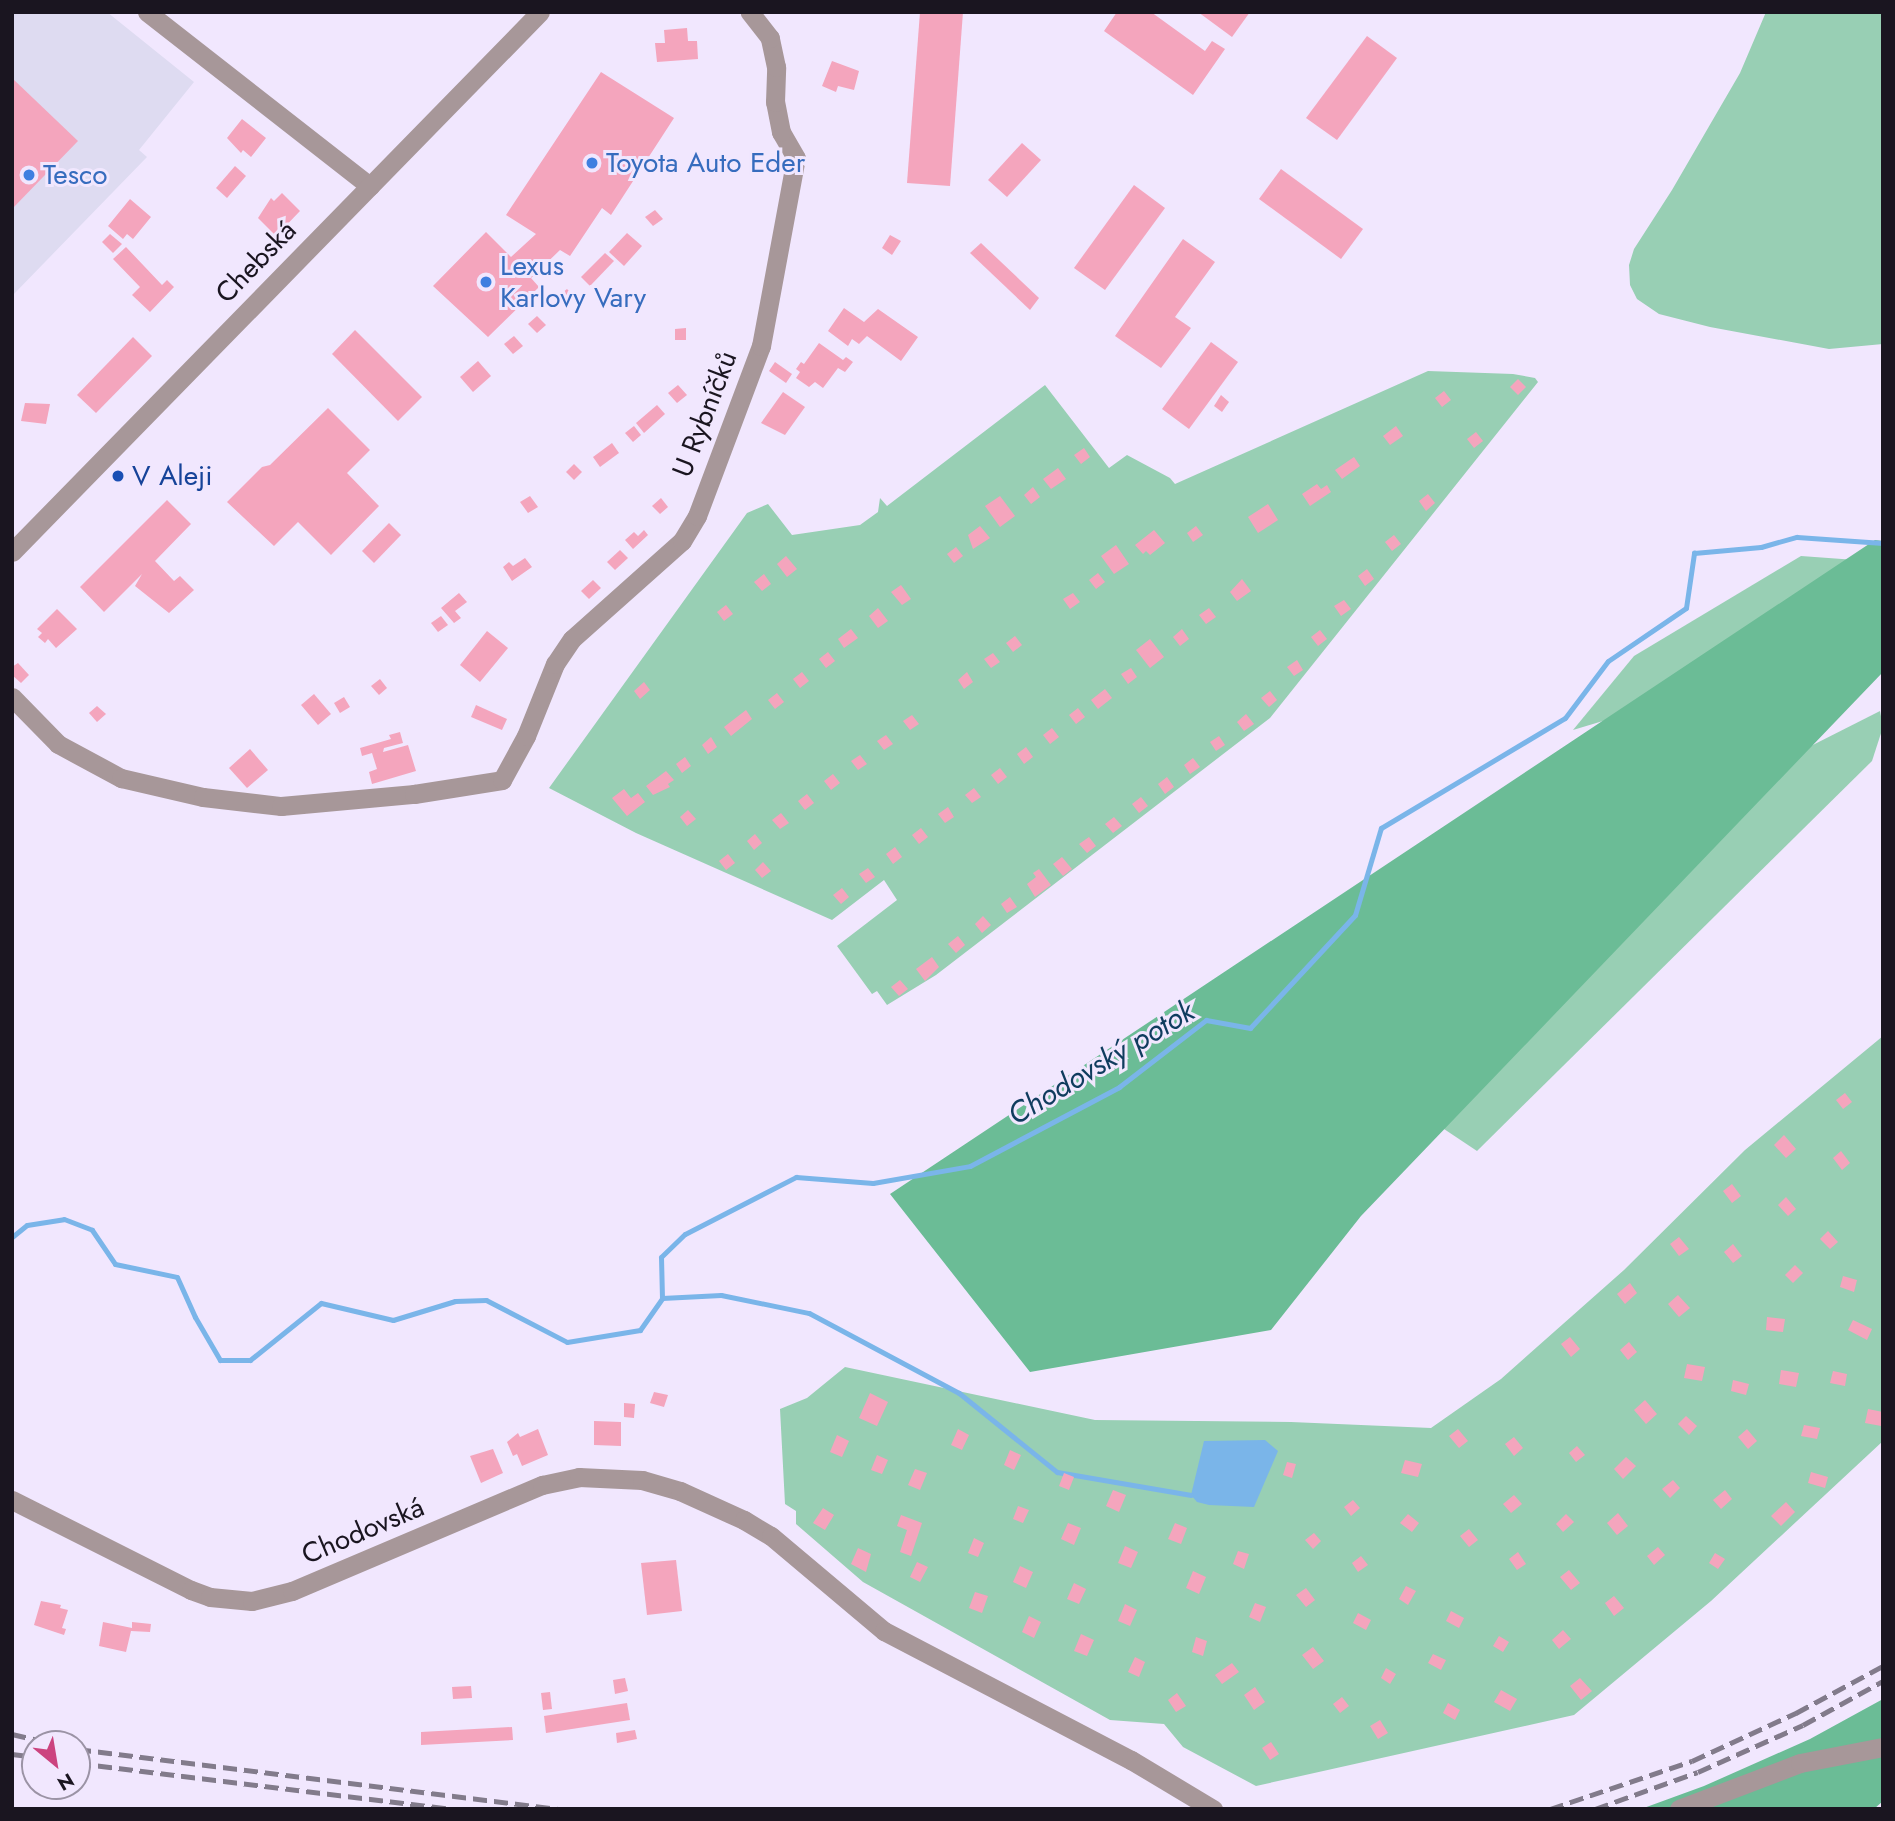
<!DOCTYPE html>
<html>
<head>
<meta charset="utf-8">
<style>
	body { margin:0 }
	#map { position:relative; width:1895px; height:1821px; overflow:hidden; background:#f1e7fe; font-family:Jost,sans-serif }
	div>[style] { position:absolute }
	.commercial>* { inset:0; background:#dedbf1 }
	.green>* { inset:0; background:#98cfb4 }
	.forest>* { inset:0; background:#6bbc96 }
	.water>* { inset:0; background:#7ab5e9 }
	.stream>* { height:5px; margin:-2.5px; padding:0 2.5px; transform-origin:2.5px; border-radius:2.5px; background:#7ab5e9 }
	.building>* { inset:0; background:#f4a5bd }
	.minor>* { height:19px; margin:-9.5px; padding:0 9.5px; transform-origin:9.5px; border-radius:9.5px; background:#a79799 }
	.tertiary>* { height:19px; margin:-9.5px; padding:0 9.5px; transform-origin:9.5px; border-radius:9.5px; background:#a79799 }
	.rail>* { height:5px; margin-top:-2.5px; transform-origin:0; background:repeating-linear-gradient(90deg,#827b8b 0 14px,transparent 0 21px) }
	.dots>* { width:19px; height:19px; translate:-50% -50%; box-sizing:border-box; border:4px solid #f1e7fe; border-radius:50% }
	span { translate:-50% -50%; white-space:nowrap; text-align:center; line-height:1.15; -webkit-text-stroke:6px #f1e7fe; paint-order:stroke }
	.shop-label { font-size:28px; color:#366cbe }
	.left { translate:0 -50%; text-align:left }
	.street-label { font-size:28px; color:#1a1520 }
	.transit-label { font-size:28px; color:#164399 }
	.water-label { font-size:30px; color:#0f3c5e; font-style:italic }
	.frame { position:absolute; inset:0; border:14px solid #1a1520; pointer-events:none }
	.north { position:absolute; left:21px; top:1730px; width:70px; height:70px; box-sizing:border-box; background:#f1e7fe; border:2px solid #9b93a5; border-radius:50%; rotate:150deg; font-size:19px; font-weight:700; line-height:28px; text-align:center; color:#1a1520 }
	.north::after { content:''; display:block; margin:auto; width:24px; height:32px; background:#cc437f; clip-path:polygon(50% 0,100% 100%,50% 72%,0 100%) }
</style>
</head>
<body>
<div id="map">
	<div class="commercial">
		<i style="clip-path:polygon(12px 12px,107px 12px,194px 82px,139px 150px,147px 157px,12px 296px)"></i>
	</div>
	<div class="green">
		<i style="clip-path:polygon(1766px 12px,1883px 12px,1883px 344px,1829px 349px,1710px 327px,1659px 314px,1637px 299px,1630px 285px,1629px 265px,1634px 249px,1672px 190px,1740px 73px)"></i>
		<i style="clip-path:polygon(1428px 371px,1513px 374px,1535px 378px,1538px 382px,1270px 718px,936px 975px,887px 1005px,877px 991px,872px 994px,837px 946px,897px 900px,884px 880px,832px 920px,636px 833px,549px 788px,747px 513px,768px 504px,792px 535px,860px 525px,878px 512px,880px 498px,887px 506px,1045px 385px,1109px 468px,1127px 455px,1170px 478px,1175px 484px)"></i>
		<i style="clip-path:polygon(1801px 556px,1883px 562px,1656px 705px,1573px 730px,1634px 656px)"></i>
		<i style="clip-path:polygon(1880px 711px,1883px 727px,1872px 761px,1477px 1151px,1432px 1121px,1797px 753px)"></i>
		<i style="clip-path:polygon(1883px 1036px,1883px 1441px,1711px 1601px,1574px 1715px,1256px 1786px,1183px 1747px,1164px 1724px,1110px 1720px,863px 1582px,796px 1524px,796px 1511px,785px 1504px,780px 1409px,807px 1398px,845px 1367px,1095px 1420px,1291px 1422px,1431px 1428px,1501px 1379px,1624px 1270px,1745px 1150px)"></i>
	</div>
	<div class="forest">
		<i style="clip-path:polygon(1875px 540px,1883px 541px,1883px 672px,1361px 1216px,1271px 1330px,1030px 1372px,890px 1194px)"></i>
		<i style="clip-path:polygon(1883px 1699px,1883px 1801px,1874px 1809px,1641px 1809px,1704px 1786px,1810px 1739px)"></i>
	</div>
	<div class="water">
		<i style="clip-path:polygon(1265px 1440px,1278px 1451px,1254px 1507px,1209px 1505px,1197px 1502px,1191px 1495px,1204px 1441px)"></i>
	</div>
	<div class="stream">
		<i style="left:12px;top:1237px;width:19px;rotate:-39deg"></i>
		<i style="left:27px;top:1225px;width:37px;rotate:-9deg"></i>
		<i style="left:64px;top:1219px;width:30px;rotate:21deg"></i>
		<i style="left:92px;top:1230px;width:41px;rotate:55.9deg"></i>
		<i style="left:115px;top:1264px;width:63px;rotate:11.8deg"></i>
		<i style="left:177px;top:1277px;width:44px;rotate:65.8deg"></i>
		<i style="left:195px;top:1317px;width:50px;rotate:59.8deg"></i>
		<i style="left:220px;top:1360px;width:30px"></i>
		<i style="left:250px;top:1360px;width:91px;rotate:-38.8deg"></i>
		<i style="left:321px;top:1303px;width:74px;rotate:13.3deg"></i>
		<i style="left:393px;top:1320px;width:65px;rotate:-17deg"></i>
		<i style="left:455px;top:1301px;width:31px;rotate:-2deg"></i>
		<i style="left:486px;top:1300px;width:91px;rotate:27.4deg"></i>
		<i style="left:567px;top:1342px;width:74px;rotate:-9.3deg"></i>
		<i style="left:640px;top:1330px;width:39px;rotate:-55deg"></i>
		<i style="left:662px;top:1298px;width:41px;rotate:-91.4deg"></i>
		<i style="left:661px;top:1257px;width:33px;rotate:-44deg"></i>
		<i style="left:685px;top:1234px;width:125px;rotate:-27.2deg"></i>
		<i style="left:796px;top:1177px;width:77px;rotate:4.5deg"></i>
		<i style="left:873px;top:1183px;width:98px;rotate:-9.9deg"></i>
		<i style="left:970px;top:1166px;width:169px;rotate:-27.9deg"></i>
		<i style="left:1119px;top:1087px;width:110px;rotate:-37.6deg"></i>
		<i style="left:1206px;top:1020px;width:45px;rotate:10.3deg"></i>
		<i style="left:1250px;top:1028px;width:154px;rotate:-47.1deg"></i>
		<i style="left:1355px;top:915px;width:91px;rotate:-73.4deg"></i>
		<i style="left:1381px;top:828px;width:214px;rotate:-30.9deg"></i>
		<i style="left:1565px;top:718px;width:71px;rotate:-53deg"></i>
		<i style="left:1608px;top:661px;width:94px;rotate:-34.2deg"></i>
		<i style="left:1686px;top:608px;width:56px;rotate:-81.7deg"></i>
		<i style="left:1694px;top:553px;width:67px;rotate:-5.1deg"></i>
		<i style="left:1761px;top:547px;width:37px;rotate:-16deg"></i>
		<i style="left:1797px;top:537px;width:86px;rotate:4deg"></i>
		<i style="left:662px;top:1298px;width:59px;rotate:-2.9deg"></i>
		<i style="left:721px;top:1295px;width:90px;rotate:11.6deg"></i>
		<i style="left:809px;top:1313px;width:170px;rotate:28.1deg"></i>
		<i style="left:959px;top:1393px;width:126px;rotate:38.9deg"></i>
		<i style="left:1057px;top:1472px;width:136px;rotate:9.7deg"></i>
	</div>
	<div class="building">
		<i style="clip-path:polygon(920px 12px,963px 12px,950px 186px,907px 183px)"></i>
		<i style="clip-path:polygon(1117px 12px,1151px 12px,1205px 51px,1212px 41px,1225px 49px,1193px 95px,1104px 31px)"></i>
		<i style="clip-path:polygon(1198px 12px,1250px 12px,1232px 37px)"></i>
		<i style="clip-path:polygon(687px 28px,688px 41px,697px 41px,698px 59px,657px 62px,655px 43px,665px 43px,664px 30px)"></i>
		<i style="clip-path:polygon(1367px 36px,1397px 58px,1337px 140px,1306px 118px)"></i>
		<i style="clip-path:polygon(832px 61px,859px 71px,854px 90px,838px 86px,836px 92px,822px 86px)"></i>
		<i style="clip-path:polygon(601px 72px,674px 118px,611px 215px,602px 208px,570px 256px,560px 250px,531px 278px,539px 287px,488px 337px,433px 286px,486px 232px,511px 257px,536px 234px,506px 215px)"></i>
		<i style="clip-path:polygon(12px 78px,78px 141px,12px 209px)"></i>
		<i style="clip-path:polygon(242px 119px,266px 138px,251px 157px,243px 150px,241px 153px,227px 138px)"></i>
		<i style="clip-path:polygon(1022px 143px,1041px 160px,1007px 197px,988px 180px)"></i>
		<i style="clip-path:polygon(235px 166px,246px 176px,227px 198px,216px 188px)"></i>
		<i style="clip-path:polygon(1281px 169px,1363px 229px,1341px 259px,1259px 199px)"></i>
		<i style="clip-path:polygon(1134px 185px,1165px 208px,1105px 290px,1074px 268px)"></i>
		<i style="clip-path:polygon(282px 193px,300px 211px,276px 236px,258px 218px,271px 198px,274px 201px)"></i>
		<i style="clip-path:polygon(130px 199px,151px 217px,133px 239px,127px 234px,123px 239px,108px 226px)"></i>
		<i style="clip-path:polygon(655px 210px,663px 219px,653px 226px,645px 217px)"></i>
		<i style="clip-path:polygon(627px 233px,642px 246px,624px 266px,609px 252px)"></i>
		<i style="clip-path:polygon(110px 234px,122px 244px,113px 253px,102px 242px)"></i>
		<i style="clip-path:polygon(890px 235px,901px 241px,892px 255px,882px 248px)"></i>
		<i style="clip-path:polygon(1183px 239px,1215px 262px,1175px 317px,1191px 328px,1161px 368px,1115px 336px)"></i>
		<i style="clip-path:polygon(981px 243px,1039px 298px,1030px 310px,970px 253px)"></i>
		<i style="clip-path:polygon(126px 247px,162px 285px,167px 280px,174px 287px,150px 312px,132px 295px,140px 287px,113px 259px)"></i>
		<i style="clip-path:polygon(605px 253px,614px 261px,590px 286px,581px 277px)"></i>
		<i style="clip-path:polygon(567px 289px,575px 298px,566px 306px,557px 297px)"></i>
		<i style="clip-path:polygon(844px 308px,864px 322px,878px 309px,918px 337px,901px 361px,867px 336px,859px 344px,852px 339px,848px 346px,828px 331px)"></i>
		<i style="clip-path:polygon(537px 316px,546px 325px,537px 333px,528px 324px)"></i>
		<i style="clip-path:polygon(686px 328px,686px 340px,675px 340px,675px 329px)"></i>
		<i style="clip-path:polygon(355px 330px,422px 397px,398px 421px,332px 354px)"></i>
		<i style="clip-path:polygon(514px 336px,523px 346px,513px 354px,504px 344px)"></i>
		<i style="clip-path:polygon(133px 337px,152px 356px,96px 413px,77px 395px)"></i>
		<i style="clip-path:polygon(1211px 342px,1238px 362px,1189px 429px,1162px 409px)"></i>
		<i style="clip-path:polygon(819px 343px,843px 360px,846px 357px,853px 362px,845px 372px,838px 368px,823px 388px,815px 382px,809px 387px,796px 378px,800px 372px,796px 369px,801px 362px,804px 364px)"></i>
		<i style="clip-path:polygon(478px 361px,491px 376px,473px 392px,460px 377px)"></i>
		<i style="clip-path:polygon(775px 362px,792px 374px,786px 383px,769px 371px)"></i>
		<i style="clip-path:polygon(1518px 379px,1526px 387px,1518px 395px,1510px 387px)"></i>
		<i style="clip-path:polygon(678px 385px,687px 395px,677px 403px,668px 393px)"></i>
		<i style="clip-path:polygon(1444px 391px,1451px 400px,1442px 407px,1435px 398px)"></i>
		<i style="clip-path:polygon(783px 392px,805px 407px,785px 435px,761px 423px)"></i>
		<i style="clip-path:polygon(1221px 395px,1229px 402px,1222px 412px,1214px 406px)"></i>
		<i style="clip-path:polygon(25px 403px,50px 404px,46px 424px,21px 421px)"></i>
		<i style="clip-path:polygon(657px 405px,665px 414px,644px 433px,636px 423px)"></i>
		<i style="clip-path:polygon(328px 408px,370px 450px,347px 473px,379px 506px,331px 555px,298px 522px,274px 546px,227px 502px,262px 467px,270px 465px)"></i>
		<i style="clip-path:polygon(634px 426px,641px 435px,633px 442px,625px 433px)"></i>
		<i style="clip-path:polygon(1396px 426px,1403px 436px,1390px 445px,1383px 436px)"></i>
		<i style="clip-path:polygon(1476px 432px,1483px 441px,1474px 448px,1467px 439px)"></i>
		<i style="clip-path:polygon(612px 443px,619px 453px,600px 467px,593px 457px)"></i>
		<i style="clip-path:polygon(1084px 448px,1090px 457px,1081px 464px,1074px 455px)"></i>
		<i style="clip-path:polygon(1354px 457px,1360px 466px,1342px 479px,1335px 470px)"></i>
		<i style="clip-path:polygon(574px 464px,582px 472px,574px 480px,566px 472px)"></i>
		<i style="clip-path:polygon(1058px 468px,1066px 479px,1051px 489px,1043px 479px)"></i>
		<i style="clip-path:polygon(1317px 484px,1321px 489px,1327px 485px,1331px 492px,1310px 506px,1302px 494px)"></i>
		<i style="clip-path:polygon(1033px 487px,1040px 497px,1031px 504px,1024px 495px)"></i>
		<i style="clip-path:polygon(1428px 494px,1435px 503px,1426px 511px,1419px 501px)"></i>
		<i style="clip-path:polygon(530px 496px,538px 507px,528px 513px,520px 502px)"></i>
		<i style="clip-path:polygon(1000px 496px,1015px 516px,1000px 527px,985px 506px)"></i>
		<i style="clip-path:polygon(661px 498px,668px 507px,660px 514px,652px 506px)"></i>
		<i style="clip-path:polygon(167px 500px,191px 524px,155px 561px,174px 581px,180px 576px,194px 590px,169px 613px,135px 586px,142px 574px,104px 612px,80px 587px)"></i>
		<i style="clip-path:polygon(1268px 504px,1278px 520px,1258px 533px,1248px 517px)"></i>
		<i style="clip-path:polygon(389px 523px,401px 535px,374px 563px,362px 551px)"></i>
		<i style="clip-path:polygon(980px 526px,990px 538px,973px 549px,968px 535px)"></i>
		<i style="clip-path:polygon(1196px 526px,1203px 535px,1193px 542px,1187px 533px)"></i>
		<i style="clip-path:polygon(644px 530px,648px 535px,633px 549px,625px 540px,634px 532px,638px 536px)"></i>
		<i style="clip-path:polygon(1154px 530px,1165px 543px,1150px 555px,1146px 551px,1143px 554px,1135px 545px)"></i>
		<i style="clip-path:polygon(1394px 535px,1401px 544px,1392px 551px,1385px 542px)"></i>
		<i style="clip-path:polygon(1116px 545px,1129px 564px,1114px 574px,1101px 556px)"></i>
		<i style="clip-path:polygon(956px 547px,963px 556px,954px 563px,947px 554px)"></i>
		<i style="clip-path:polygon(620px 550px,628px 558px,615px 570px,607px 562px)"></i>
		<i style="clip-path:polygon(786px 556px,797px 569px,787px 577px,777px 564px)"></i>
		<i style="clip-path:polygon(525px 558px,532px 567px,512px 581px,503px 567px,509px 562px,513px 566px)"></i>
		<i style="clip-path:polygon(1367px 569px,1374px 579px,1365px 586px,1358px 576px)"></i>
		<i style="clip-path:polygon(1098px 573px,1105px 582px,1096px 589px,1089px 580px)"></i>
		<i style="clip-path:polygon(764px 574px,771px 584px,762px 591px,754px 582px)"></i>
		<i style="clip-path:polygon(1242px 579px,1251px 591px,1237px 601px,1230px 592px)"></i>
		<i style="clip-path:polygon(593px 580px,601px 588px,589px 599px,581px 591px)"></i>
		<i style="clip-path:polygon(901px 585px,911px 599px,902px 605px,891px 592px)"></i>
		<i style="clip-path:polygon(459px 593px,467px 602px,455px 611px,461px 618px,454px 623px,441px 608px)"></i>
		<i style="clip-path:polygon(1073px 593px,1080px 602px,1070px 609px,1063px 599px)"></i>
		<i style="clip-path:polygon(1344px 600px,1351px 609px,1341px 616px,1334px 606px)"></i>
		<i style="clip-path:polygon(726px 605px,733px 614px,724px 621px,717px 612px)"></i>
		<i style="clip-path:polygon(878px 608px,888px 621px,878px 628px,869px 616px)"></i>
		<i style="clip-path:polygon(1209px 608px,1216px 617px,1206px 624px,1199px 615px)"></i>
		<i style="clip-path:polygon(57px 609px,77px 629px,56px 648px,48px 639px,45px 643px,38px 637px,42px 633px,37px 629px)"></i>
		<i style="clip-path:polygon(441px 616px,448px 625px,438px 632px,431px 623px)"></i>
		<i style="clip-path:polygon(851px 629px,858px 638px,844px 648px,838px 639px)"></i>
		<i style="clip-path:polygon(1182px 629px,1189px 639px,1180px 646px,1173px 637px)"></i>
		<i style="clip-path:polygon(1320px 630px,1327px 639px,1318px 646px,1311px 637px)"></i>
		<i style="clip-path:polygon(487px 631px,508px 648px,480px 682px,460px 665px)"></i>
		<i style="clip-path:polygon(1015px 636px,1022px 645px,1013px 652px,1006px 643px)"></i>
		<i style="clip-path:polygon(1150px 639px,1164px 657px,1150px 668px,1136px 650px)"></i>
		<i style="clip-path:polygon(828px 652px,835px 661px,826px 668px,819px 659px)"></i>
		<i style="clip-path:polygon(993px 653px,1000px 662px,991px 668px,984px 659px)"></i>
		<i style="clip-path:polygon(1297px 660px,1303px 670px,1294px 676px,1287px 667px)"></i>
		<i style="clip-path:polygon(18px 663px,29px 675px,21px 683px,12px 675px,12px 667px)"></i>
		<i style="clip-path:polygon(1131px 668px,1137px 677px,1128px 684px,1121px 674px)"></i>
		<i style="clip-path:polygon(802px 672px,809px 681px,800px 688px,793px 679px)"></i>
		<i style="clip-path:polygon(967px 672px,973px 682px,964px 689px,958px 680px)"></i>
		<i style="clip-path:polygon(380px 679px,387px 688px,379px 695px,371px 686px)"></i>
		<i style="clip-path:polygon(644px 682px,650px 690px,640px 699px,634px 691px)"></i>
		<i style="clip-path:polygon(1105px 689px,1112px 698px,1098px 709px,1091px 700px)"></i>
		<i style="clip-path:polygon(1270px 691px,1277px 700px,1269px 707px,1261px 698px)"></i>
		<i style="clip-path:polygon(777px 693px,784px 702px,775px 709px,768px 700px)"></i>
		<i style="clip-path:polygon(314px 694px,331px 714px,318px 725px,301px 705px)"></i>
		<i style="clip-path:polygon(344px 697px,350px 707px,340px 713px,334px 703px)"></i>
		<i style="clip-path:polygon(476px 705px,507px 719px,502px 730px,471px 717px)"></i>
		<i style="clip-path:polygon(97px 706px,106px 714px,97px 722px,89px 713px)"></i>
		<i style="clip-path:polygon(1078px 708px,1085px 717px,1076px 724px,1069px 715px)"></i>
		<i style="clip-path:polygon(746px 710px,752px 719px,731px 736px,724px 727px)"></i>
		<i style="clip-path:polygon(1246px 714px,1254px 724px,1244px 731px,1237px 722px)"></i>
		<i style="clip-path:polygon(912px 715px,919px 724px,910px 730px,903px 721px)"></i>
		<i style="clip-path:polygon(1052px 728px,1059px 737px,1050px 744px,1043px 735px)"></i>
		<i style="clip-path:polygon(400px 732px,403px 743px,384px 748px,383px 752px,408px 745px,416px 771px,372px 784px,369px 772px,377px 769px,372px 753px,362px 756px,360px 748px,391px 739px,389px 735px)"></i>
		<i style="clip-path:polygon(886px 735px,893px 744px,884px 750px,877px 741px)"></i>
		<i style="clip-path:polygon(1219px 736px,1225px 745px,1216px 751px,1210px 742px)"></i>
		<i style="clip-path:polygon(711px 737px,717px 747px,708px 754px,702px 745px)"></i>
		<i style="clip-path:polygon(1026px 747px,1033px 757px,1024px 764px,1017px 754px)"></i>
		<i style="clip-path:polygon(250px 749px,268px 770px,247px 788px,229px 768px)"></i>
		<i style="clip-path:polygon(860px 755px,867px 764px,858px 770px,851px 761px)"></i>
		<i style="clip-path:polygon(685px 757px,691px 766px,682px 773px,676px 764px)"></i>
		<i style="clip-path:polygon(1193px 758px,1200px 767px,1190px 774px,1184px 765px)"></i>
		<i style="clip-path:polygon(1000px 768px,1007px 777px,998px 784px,991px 775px)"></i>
		<i style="clip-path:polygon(666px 771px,674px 780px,668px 784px,670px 787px,653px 795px,646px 786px)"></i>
		<i style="clip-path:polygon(833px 774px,840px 783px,831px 790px,824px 781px)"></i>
		<i style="clip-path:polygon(1167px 777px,1174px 787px,1165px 794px,1158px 784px)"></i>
		<i style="clip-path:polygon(974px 788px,981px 797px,972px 803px,965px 795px)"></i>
		<i style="clip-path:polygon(624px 789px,631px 798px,638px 793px,645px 802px,627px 816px,612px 798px)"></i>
		<i style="clip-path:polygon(807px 794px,814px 803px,805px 810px,798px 801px)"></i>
		<i style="clip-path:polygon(1141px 797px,1148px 806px,1139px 813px,1132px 804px)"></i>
		<i style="clip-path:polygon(948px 807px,954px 817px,945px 823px,938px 814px)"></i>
		<i style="clip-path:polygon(688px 810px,696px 819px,687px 826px,680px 817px)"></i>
		<i style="clip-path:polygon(781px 813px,789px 823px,780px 829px,772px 820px)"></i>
		<i style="clip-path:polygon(1114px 817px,1122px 826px,1113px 833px,1105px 824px)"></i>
		<i style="clip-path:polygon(921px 828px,928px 837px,919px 844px,912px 835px)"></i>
		<i style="clip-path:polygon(755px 834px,762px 843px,754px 850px,747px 841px)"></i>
		<i style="clip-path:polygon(1089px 837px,1096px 846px,1087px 853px,1079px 844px)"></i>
		<i style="clip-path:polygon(895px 847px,902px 857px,893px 864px,886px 854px)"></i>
		<i style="clip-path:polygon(728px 854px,735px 863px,726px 870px,719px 861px)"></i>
		<i style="clip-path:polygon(1062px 857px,1072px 869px,1063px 876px,1053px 864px)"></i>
		<i style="clip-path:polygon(763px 862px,771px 871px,762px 878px,755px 870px)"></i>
		<i style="clip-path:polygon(868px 868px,875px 877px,866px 883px,859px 874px)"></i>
		<i style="clip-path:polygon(1039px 869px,1051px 885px,1035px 897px,1027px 884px,1036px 877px,1033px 873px)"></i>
		<i style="clip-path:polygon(842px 888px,849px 897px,841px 904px,833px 895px)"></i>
		<i style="clip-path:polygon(1010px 897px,1017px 907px,1007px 913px,1001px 904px)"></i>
		<i style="clip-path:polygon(983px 916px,991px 925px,982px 933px,975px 924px)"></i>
		<i style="clip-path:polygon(958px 936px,965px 945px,956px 953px,948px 944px)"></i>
		<i style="clip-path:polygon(932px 957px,939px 967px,925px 981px,916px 969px)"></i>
		<i style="clip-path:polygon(900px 980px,908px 989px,899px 996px,891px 987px)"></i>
		<i style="clip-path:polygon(1845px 1093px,1852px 1102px,1843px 1109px,1836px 1100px)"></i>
		<i style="clip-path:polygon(1784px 1135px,1796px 1149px,1786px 1158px,1774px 1145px)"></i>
		<i style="clip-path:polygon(1841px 1151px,1850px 1163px,1842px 1170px,1833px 1158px)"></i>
		<i style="clip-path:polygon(1732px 1184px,1741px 1196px,1732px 1203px,1723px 1191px)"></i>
		<i style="clip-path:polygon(1786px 1197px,1796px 1209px,1788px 1216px,1778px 1205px)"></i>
		<i style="clip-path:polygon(1828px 1231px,1838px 1242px,1830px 1249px,1820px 1239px)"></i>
		<i style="clip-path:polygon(1679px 1237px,1689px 1249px,1679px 1256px,1670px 1244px)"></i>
		<i style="clip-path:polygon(1733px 1244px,1742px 1256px,1733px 1263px,1724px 1252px)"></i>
		<i style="clip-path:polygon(1795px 1265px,1803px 1273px,1793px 1283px,1785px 1275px)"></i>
		<i style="clip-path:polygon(1843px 1276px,1857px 1280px,1854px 1292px,1840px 1287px)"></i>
		<i style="clip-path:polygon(1630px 1283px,1637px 1293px,1625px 1304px,1617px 1294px)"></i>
		<i style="clip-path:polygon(1678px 1295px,1690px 1308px,1679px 1317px,1668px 1304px)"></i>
		<i style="clip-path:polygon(1767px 1317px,1785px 1319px,1783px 1332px,1766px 1330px)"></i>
		<i style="clip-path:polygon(1853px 1320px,1872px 1329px,1867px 1340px,1848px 1330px)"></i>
		<i style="clip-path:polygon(1570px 1337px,1580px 1349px,1571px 1357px,1561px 1344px)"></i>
		<i style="clip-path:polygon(1629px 1342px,1637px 1352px,1628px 1360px,1620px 1350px)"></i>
		<i style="clip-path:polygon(1687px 1364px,1705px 1367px,1702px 1381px,1684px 1378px)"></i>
		<i style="clip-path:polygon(1781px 1370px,1799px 1373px,1796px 1387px,1779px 1384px)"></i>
		<i style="clip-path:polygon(1833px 1371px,1847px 1374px,1845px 1386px,1830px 1383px)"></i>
		<i style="clip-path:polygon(1733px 1380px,1749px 1384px,1746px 1395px,1731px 1391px)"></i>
		<i style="clip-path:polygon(654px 1392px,668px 1395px,664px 1407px,650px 1403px)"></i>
		<i style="clip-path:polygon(870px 1393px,888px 1402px,877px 1426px,859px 1418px)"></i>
		<i style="clip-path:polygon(1645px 1400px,1657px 1414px,1646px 1424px,1634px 1410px)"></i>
		<i style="clip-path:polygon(624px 1403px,635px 1404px,634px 1418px,624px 1417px)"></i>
		<i style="clip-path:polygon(1868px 1409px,1883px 1412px,1881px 1426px,1865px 1423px)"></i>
		<i style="clip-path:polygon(1686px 1416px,1697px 1426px,1689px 1435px,1678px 1424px)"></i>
		<i style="clip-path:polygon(594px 1421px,621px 1422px,621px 1446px,594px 1445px)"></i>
		<i style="clip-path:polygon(1804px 1425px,1820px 1428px,1817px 1439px,1801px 1436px)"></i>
		<i style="clip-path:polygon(538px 1429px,548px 1455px,522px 1466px,517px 1454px,513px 1456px,507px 1442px,518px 1433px,520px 1437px)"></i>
		<i style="clip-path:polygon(958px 1429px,969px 1435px,962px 1450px,951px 1445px)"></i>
		<i style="clip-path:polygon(1458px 1429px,1468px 1441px,1459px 1448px,1449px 1436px)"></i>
		<i style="clip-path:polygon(1747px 1429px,1757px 1441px,1748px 1449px,1738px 1437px)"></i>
		<i style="clip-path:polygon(837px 1435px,849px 1441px,842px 1457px,830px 1452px)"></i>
		<i style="clip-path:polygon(1514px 1437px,1523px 1448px,1514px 1456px,1505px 1444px)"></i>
		<i style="clip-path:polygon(1577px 1446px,1585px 1455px,1576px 1462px,1569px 1453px)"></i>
		<i style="clip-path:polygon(493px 1449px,503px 1473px,481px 1483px,470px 1456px)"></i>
		<i style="clip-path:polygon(1010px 1450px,1021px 1455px,1014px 1470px,1004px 1465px)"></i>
		<i style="clip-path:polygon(877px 1455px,888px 1460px,882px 1474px,871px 1470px)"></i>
		<i style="clip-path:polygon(1626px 1457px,1636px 1466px,1623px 1479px,1614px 1469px)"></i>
		<i style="clip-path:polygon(1405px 1460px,1422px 1464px,1418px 1477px,1401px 1473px)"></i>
		<i style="clip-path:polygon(1287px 1462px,1296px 1464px,1292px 1478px,1283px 1475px)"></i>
		<i style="clip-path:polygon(915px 1469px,927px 1473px,920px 1490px,908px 1485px)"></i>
		<i style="clip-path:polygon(1811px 1472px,1828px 1477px,1825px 1488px,1808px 1483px)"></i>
		<i style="clip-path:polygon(1064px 1473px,1074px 1477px,1069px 1490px,1059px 1486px)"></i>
		<i style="clip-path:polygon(1673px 1480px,1680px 1488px,1670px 1498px,1662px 1489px)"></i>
		<i style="clip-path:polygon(1113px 1490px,1126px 1495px,1119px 1512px,1106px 1506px)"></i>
		<i style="clip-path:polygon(1725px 1490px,1732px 1499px,1721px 1509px,1713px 1500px)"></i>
		<i style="clip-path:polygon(1514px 1495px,1522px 1504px,1511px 1513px,1503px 1504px)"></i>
		<i style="clip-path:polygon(1353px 1500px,1360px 1508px,1351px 1516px,1344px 1507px)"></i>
		<i style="clip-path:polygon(1786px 1502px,1795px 1512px,1781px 1526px,1771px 1516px)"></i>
		<i style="clip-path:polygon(1018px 1506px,1029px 1510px,1023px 1523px,1013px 1519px)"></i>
		<i style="clip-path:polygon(823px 1508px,834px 1515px,825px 1530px,813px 1523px)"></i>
		<i style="clip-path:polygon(1618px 1513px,1628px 1526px,1617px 1535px,1607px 1523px)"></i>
		<i style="clip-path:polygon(1408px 1514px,1419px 1523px,1412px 1532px,1400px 1523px)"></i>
		<i style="clip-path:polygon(1566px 1514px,1574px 1522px,1563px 1532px,1556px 1524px)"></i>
		<i style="clip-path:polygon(901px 1515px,922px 1523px,911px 1556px,900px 1552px,907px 1530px,897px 1526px)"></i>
		<i style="clip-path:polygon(1068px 1523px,1081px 1528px,1074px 1545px,1061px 1539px)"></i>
		<i style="clip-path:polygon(1175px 1523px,1187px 1528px,1181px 1544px,1168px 1539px)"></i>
		<i style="clip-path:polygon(1469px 1529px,1478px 1540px,1469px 1547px,1460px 1536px)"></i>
		<i style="clip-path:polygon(1314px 1533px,1321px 1541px,1313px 1549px,1305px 1540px)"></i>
		<i style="clip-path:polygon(974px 1538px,984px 1543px,978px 1557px,968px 1553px)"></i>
		<i style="clip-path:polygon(1125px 1546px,1138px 1552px,1131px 1568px,1118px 1563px)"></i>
		<i style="clip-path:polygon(1658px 1547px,1665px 1555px,1654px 1565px,1647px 1556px)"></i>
		<i style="clip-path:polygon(858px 1548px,871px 1554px,866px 1572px,851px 1564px)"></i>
		<i style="clip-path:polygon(1238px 1551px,1249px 1554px,1244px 1569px,1233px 1564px)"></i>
		<i style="clip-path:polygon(1518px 1552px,1526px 1564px,1517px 1570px,1509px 1559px)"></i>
		<i style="clip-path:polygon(1715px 1553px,1725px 1559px,1718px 1569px,1709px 1563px)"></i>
		<i style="clip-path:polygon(1361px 1556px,1368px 1565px,1358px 1572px,1352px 1563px)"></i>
		<i style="clip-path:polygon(676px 1560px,682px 1611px,647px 1615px,641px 1563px)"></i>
		<i style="clip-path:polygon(917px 1562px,928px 1567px,920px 1582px,910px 1577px)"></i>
		<i style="clip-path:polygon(1020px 1566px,1033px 1572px,1026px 1588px,1013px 1582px)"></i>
		<i style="clip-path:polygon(1569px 1570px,1580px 1583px,1571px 1590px,1560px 1577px)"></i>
		<i style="clip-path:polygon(1193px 1571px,1206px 1577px,1199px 1594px,1186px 1588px)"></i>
		<i style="clip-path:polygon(1074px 1583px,1086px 1589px,1079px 1604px,1067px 1599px)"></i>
		<i style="clip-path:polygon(1406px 1586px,1416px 1591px,1408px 1605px,1399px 1599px)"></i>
		<i style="clip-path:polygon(1306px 1588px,1315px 1600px,1306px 1607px,1296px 1595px)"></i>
		<i style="clip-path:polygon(975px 1592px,988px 1596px,982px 1613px,969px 1608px)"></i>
		<i style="clip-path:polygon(1614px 1596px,1624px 1608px,1614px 1616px,1605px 1603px)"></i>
		<i style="clip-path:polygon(41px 1601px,61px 1605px,60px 1608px,68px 1610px,62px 1628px,66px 1629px,64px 1635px,34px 1625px)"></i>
		<i style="clip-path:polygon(1255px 1603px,1266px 1607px,1260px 1622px,1249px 1617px)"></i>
		<i style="clip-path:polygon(1125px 1604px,1137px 1610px,1130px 1626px,1118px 1621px)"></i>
		<i style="clip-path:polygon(1451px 1611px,1464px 1618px,1459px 1628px,1446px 1621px)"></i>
		<i style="clip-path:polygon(1358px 1613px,1371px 1620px,1366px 1630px,1353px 1623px)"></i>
		<i style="clip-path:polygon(1029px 1616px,1041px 1622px,1034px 1638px,1022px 1632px)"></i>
		<i style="clip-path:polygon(103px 1622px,132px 1628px,132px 1622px,151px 1624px,150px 1632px,131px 1631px,126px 1652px,99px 1646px)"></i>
		<i style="clip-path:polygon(1563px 1630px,1571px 1639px,1559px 1649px,1552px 1640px)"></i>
		<i style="clip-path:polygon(1081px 1634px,1094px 1640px,1087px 1656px,1074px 1651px)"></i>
		<i style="clip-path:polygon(1499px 1636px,1509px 1642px,1503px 1652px,1493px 1646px)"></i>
		<i style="clip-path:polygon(1196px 1637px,1207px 1641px,1203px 1656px,1192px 1652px)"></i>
		<i style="clip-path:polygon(1313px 1647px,1324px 1661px,1313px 1669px,1302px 1655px)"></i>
		<i style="clip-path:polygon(1433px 1654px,1446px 1660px,1441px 1670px,1428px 1663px)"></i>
		<i style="clip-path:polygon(1135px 1657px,1145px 1662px,1139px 1677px,1128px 1672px)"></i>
		<i style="clip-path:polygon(1232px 1663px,1239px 1672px,1222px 1684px,1215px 1675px)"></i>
		<i style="clip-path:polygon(1386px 1668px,1396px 1674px,1390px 1684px,1381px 1678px)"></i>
		<i style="clip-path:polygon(625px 1678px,628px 1691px,615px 1694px,613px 1680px)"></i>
		<i style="clip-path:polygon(1580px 1678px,1592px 1691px,1581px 1700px,1570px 1686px)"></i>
		<i style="clip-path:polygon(471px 1686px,472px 1698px,453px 1699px,452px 1687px)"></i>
		<i style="clip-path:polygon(1255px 1687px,1265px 1702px,1254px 1710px,1244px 1695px)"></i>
		<i style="clip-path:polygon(1501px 1690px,1517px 1699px,1510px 1711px,1494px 1702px)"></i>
		<i style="clip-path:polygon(550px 1692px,552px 1709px,543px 1710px,541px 1693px)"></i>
		<i style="clip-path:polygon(1177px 1693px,1186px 1706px,1176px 1712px,1168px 1700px)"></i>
		<i style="clip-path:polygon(1342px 1697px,1349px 1706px,1340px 1713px,1333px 1704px)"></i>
		<i style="clip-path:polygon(627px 1703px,630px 1720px,546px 1733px,544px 1716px)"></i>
		<i style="clip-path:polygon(1448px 1703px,1460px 1710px,1455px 1720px,1443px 1713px)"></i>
		<i style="clip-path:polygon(1380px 1720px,1388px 1733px,1378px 1739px,1370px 1726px)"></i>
		<i style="clip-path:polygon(512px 1727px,513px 1740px,421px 1745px,421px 1732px)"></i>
		<i style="clip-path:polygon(635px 1730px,637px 1739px,617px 1743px,616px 1733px)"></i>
		<i style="clip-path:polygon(1271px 1742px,1279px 1754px,1270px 1760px,1262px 1748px)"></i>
	</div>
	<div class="minor">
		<i style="left:147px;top:12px;width:283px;rotate:38deg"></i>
		<i style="left:12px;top:697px;width:66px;rotate:45.6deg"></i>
		<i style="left:58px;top:744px;width:72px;rotate:28.4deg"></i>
		<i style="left:121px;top:778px;width:84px;rotate:13deg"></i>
		<i style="left:203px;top:797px;width:79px;rotate:6.6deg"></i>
		<i style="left:281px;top:806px;width:134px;rotate:-5.2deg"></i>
		<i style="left:414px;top:794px;width:89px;rotate:-9deg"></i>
		<i style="left:502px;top:780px;width:50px;rotate:-61.4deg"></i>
		<i style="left:526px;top:736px;width:78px;rotate:-68.1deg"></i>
		<i style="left:555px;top:664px;width:30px;rotate:-56deg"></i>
		<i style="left:572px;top:639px;width:147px;rotate:-41.7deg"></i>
		<i style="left:682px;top:541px;width:29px;rotate:-59deg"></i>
		<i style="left:697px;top:516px;width:182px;rotate:-69.4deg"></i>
		<i style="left:761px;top:346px;width:191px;rotate:-79.5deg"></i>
		<i style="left:796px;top:158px;width:30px;rotate:-120deg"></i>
		<i style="left:781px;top:132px;width:31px;rotate:-101deg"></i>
		<i style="left:775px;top:102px;width:35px;rotate:-88deg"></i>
		<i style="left:776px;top:67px;width:30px;rotate:-102deg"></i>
		<i style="left:770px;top:38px;width:33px;rotate:-128deg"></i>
	</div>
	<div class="tertiary">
		<i style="left:12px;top:552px;width:755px;rotate:-45.64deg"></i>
		<i style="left:12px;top:1500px;width:200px;rotate:26.7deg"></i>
		<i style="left:191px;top:1590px;width:20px;rotate:20deg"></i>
		<i style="left:210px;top:1597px;width:42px;rotate:5.4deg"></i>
		<i style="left:252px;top:1601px;width:41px;rotate:-14deg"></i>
		<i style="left:292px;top:1591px;width:272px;rotate:-23deg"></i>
		<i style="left:542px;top:1485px;width:38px;rotate:-12deg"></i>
		<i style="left:579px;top:1477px;width:63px;rotate:2.7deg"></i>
		<i style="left:642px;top:1480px;width:40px;rotate:16deg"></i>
		<i style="left:680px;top:1491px;width:70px;rotate:24.4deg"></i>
		<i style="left:744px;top:1520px;width:31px;rotate:31deg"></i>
		<i style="left:771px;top:1536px;width:148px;rotate:40.1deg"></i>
		<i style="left:884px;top:1631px;width:279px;rotate:27.6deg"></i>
		<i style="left:1131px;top:1760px;width:96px;rotate:30.9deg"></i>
		<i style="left:1679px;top:1809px;width:129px;rotate:-20.8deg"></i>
		<i style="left:1800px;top:1763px;width:85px;rotate:-10.9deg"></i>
	</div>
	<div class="rail">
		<i style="left:12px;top:1734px;width:44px;rotate:13.1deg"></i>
		<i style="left:77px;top:1749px;width:485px;rotate:7.1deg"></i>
		<i style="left:12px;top:1754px;width:23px;rotate:7deg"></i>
		<i style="left:77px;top:1763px;width:376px;rotate:7deg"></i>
		<i style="left:1550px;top:1809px;width:150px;rotate:-18.7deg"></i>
		<i style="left:1692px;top:1761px;width:115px;rotate:-24.8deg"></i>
		<i style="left:1796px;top:1713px;width:99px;rotate:-28.4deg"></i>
		<i style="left:1595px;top:1809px;width:109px;rotate:-19.8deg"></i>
		<i style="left:1698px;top:1772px;width:115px;rotate:-24.1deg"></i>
		<i style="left:1803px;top:1725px;width:91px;rotate:-28.8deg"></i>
	</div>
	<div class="dots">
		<i style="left:592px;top:163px;background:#3f7fe0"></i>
		<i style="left:29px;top:175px;background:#3f7fe0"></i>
		<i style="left:486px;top:282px;background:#3f7fe0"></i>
		<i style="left:118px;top:476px;background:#1a4fb4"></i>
	</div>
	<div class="shop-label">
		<span class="left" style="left:606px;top:163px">Toyota Auto Eder</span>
		<span class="left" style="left:43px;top:175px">Tesco</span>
		<span class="left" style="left:500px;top:282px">Lexus<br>Karlovy Vary</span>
	</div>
	<div class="street-label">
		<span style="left:256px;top:262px;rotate:-46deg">Chebská</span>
		<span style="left:705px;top:414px;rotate:-69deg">U Rybníčků</span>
		<span style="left:363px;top:1531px;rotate:-23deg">Chodovská</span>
	</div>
	<div class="transit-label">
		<span class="left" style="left:132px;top:476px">V Aleji</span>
	</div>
	<div class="water-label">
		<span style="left:1101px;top:1063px;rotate:-31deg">Chodovský potok</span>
	</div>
	<div class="frame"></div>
	<div class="north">N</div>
</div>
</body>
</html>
